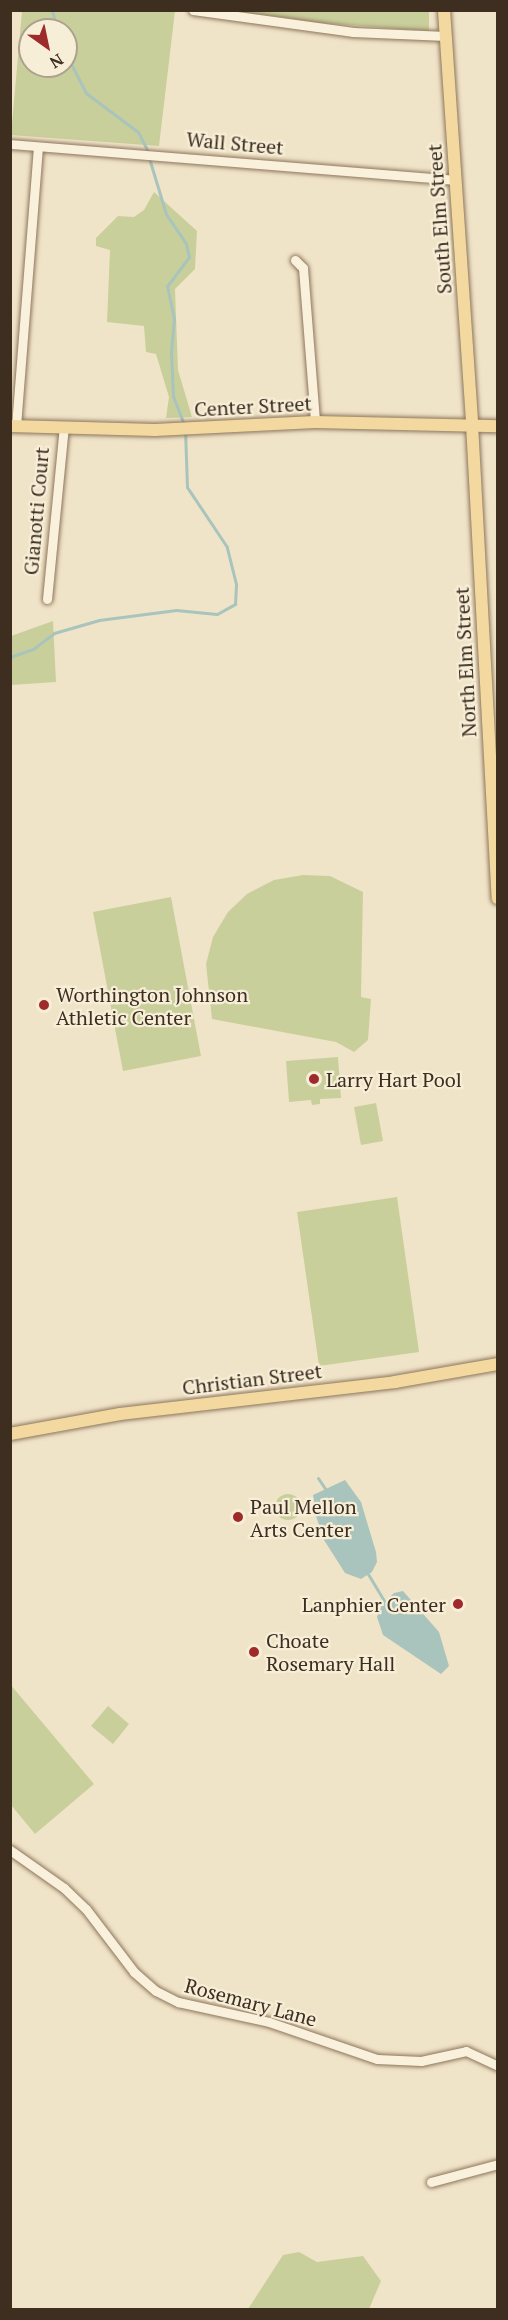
<!DOCTYPE html>
<html>
<head>
<meta charset="utf-8">
<style>
	body { margin:0 }
	#map { position:relative; width:508px; height:2320px; overflow:hidden; background:#f0e4c8; font-family:"PT Serif",serif }
	div>[style] { position:absolute }
	.green>* { inset:0; background:#c9cf9b }
	.round { border-radius:50% }
	.water>* { inset:0; background:#a9c4bc }
	.stream>* { height:3px; margin:-1.5px; padding:0 1.5px; transform-origin:1.5px; border-radius:1.5px; background:#a9c4bc }
	.roads { filter:drop-shadow(0 0 2px #8d765c) drop-shadow(0 0 2px #8d765c) }
	.minor>* { height:9px; margin:-4.5px; padding:0 4.5px; transform-origin:4.5px; border-radius:4.5px; background:#faf1dc }
	.major>* { height:12px; margin:-6px; padding:0 6px; transform-origin:6px; border-radius:6px; background:#f3d9a0 }
	.dots>* { width:16px; height:16px; translate:-50% -50%; box-sizing:border-box; border:3px solid #f7eed8; border-radius:50% }
	span { translate:-50% -50%; white-space:nowrap; text-align:center; line-height:1.15; -webkit-text-stroke:4.5px #f7eed8; paint-order:stroke }
	.street-label { font-size:20px; color:#3d2e20 }
	.poi-label { font-size:20px; color:#3d2e20 }
	.left { translate:0 -50%; text-align:left }
	.right { translate:-100% -50%; text-align:right }
	.frame { position:absolute; inset:0; border:12px solid #3d2e20; pointer-events:none }
	.north { position:absolute; left:18px; top:18px; width:60px; height:60px; box-sizing:border-box; background:#f7eed8; border:2px solid #ada18e; border-radius:50%; rotate:147deg; font-size:16px; font-weight:700; line-height:24px; text-align:center; color:#3d2e20 }
	.north::after { content:''; display:block; margin:auto; width:21px; height:27px; background:#9e2a2b; clip-path:polygon(50% 0,100% 100%,50% 72%,0 100%) }
</style>
</head>
<body>
<div id="map">
	<div class="green">
		<i style="clip-path:polygon(evenodd,22px 11px,175px 11px,159px 146px,11px 135px,22px 11px,30px 30px,66px 30px,66px 66px,30px 66px,30px 30px)"></i>
		<i style="clip-path:polygon(235px 11px,429px 11px,429px 31px,322px 23px)"></i>
		<i style="clip-path:polygon(154px 192px,197px 231px,195px 269px,175px 289px,178px 370px,192px 417px,166px 418px,169px 397px,156px 354px,146px 352px,144px 326px,107px 322px,110px 250px,96px 246px,96px 238px,118px 216px,134px 217px,144px 210px)"></i>
		<i style="clip-path:polygon(53px 621px,56px 682px,11px 685px,11px 636px)"></i>
		<i style="clip-path:polygon(303px 875px,330px 876px,363px 892px,361px 997px,371px 999px,368px 1040px,354px 1052px,336px 1042px,212px 1019px,206px 964px,213px 937px,228px 912px,247px 894px,274px 880px)"></i>
		<i style="clip-path:polygon(171px 897px,201px 1056px,123px 1071px,93px 912px)"></i>
		<i style="clip-path:polygon(338px 1057px,341px 1098px,320px 1099px,320px 1104px,312px 1105px,311px 1100px,289px 1102px,286px 1061px)"></i>
		<i style="clip-path:polygon(376px 1103px,383px 1141px,361px 1145px,354px 1107px)"></i>
		<i style="clip-path:polygon(397px 1197px,419px 1352px,319px 1366px,297px 1212px)"></i>
		<i class="round" style="left:275px;top:1494px;width:26px;height:26px"></i>
		<i style="clip-path:polygon(10px 1684px,94px 1784px,35px 1834px,11px 1805px)"></i>
		<i style="clip-path:polygon(108px 1706px,129px 1724px,113px 1744px,91px 1726px)"></i>
		<i style="clip-path:polygon(299px 2252px,317px 2262px,363px 2256px,381px 2281px,369px 2309px,248px 2309px,283px 2255px)"></i>
	</div>
	<div class="water">
		<i style="clip-path:polygon(345px 1480px,361px 1502px,376px 1552px,377px 1562px,372px 1572px,361px 1579px,345px 1573px,324px 1540px,316px 1516px,313px 1495px)"></i>
		<i style="clip-path:polygon(403px 1591px,439px 1632px,449px 1666px,441px 1674px,383px 1635px,377px 1617px,382px 1605px,394px 1593px)"></i>
	</div>
	<div class="stream">
		<i style="left:52px;top:10px;width:21px;rotate:76deg"></i>
		<i style="left:66px;top:54px;width:44px;rotate:62.9deg"></i>
		<i style="left:86px;top:93px;width:65px;rotate:36.9deg"></i>
		<i style="left:138px;top:132px;width:22px;rotate:63deg"></i>
		<i style="left:149px;top:158px;width:59px;rotate:73.1deg"></i>
		<i style="left:166px;top:214px;width:36px;rotate:56deg"></i>
		<i style="left:186px;top:244px;width:13px;rotate:77deg"></i>
		<i style="left:189px;top:257px;width:36px;rotate:127deg"></i>
		<i style="left:167px;top:286px;width:33px;rotate:78deg"></i>
		<i style="left:174px;top:318px;width:34px;rotate:95deg"></i>
		<i style="left:171px;top:352px;width:44px;rotate:87.4deg"></i>
		<i style="left:173px;top:396px;width:30px;rotate:69deg"></i>
		<i style="left:10px;top:657px;width:24px;rotate:-19deg"></i>
		<i style="left:33px;top:649px;width:26px;rotate:-37deg"></i>
		<i style="left:54px;top:633px;width:47px;rotate:-16.1deg"></i>
		<i style="left:99px;top:620px;width:78px;rotate:-7.4deg"></i>
		<i style="left:176px;top:610px;width:41px;rotate:5.6deg"></i>
		<i style="left:217px;top:614px;width:21px;rotate:-29deg"></i>
		<i style="left:235px;top:604px;width:20px;rotate:-87deg"></i>
		<i style="left:236px;top:584px;width:38px;rotate:-104deg"></i>
		<i style="left:227px;top:547px;width:72px;rotate:-123.7deg"></i>
		<i style="left:187px;top:487px;width:56px;rotate:-92deg"></i>
		<i style="left:318px;top:1478px;width:14px;rotate:56deg"></i>
		<i style="left:368px;top:1574px;width:33px;rotate:59deg"></i>
	</div>
	<div class="roads">
		<div class="minor">
			<i style="left:193px;top:10px;width:162px;rotate:7.8deg"></i>
			<i style="left:353px;top:32px;width:93px;rotate:2.5deg"></i>
			<i style="left:10px;top:144px;width:447px;rotate:4.6deg"></i>
			<i style="left:295px;top:260px;width:11px;rotate:45deg"></i>
			<i style="left:303px;top:268px;width:154px;rotate:85.5deg"></i>
			<i style="left:16px;top:426px;width:279px;rotate:-85.5deg"></i>
			<i style="left:47px;top:599px;width:173px;rotate:-84.4deg"></i>
			<i style="left:10px;top:1850px;width:66px;rotate:35.1deg"></i>
			<i style="left:64px;top:1888px;width:30px;rotate:44deg"></i>
			<i style="left:86px;top:1909px;width:79px;rotate:52.7deg"></i>
			<i style="left:134px;top:1972px;width:29px;rotate:41deg"></i>
			<i style="left:156px;top:1991px;width:25px;rotate:27deg"></i>
			<i style="left:178px;top:2002px;width:93px;rotate:12.4deg"></i>
			<i style="left:269px;top:2022px;width:114px;rotate:18.9deg"></i>
			<i style="left:377px;top:2059px;width:44px;rotate:2.6deg"></i>
			<i style="left:421px;top:2061px;width:46px;rotate:-12.5deg"></i>
			<i style="left:466px;top:2051px;width:35px;rotate:25deg"></i>
			<i style="left:431px;top:2182px;width:69px;rotate:-15deg"></i>
		</div>
		<div class="major">
			<i style="left:444px;top:10px;width:415px;rotate:86.1deg"></i>
			<i style="left:472px;top:424px;width:475px;rotate:86.9deg"></i>
			<i style="left:10px;top:426px;width:145px;rotate:1.6deg"></i>
			<i style="left:155px;top:430px;width:160px;rotate:-2.9deg"></i>
			<i style="left:315px;top:422px;width:183px;rotate:1.3deg"></i>
			<i style="left:10px;top:1434px;width:112px;rotate:-10.3deg"></i>
			<i style="left:120px;top:1414px;width:277px;rotate:-6.6deg"></i>
			<i style="left:395px;top:1382px;width:105px;rotate:-9.9deg"></i>
		</div>
	</div>
	<div class="dots">
		<i style="left:44px;top:1005px;background:#9e2a2b"></i>
		<i style="left:314px;top:1079px;background:#9e2a2b"></i>
		<i style="left:238px;top:1517px;background:#9e2a2b"></i>
		<i style="left:458px;top:1604px;background:#9e2a2b"></i>
		<i style="left:254px;top:1652px;background:#9e2a2b"></i>
	</div>
	<div class="street-label">
		<span style="left:235px;top:143px;rotate:5deg">Wall Street</span>
		<span style="left:439px;top:219px;rotate:-94deg">South Elm Street</span>
		<span style="left:253px;top:406px;rotate:-3deg">Center Street</span>
		<span style="left:36px;top:511px;rotate:-85deg">Gianotti Court</span>
		<span style="left:465px;top:662px;rotate:-93deg">North Elm Street</span>
		<span style="left:252px;top:1379px;rotate:-7deg">Christian Street</span>
		<span style="left:251px;top:2002px;rotate:15deg">Rosemary Lane</span>
	</div>
	<div class="poi-label">
		<span class="left" style="left:56px;top:1006px">Worthington Johnson<br>Athletic Center</span>
		<span class="left" style="left:326px;top:1079px">Larry Hart Pool</span>
		<span class="left" style="left:250px;top:1518px">Paul Mellon<br>Arts Center</span>
		<span class="right" style="left:446px;top:1604px">Lanphier Center</span>
		<span class="left" style="left:266px;top:1652px">Choate<br>Rosemary Hall</span>
	</div>
	<div class="frame"></div>
	<div class="north">N</div>
</div>
</body>
</html>
